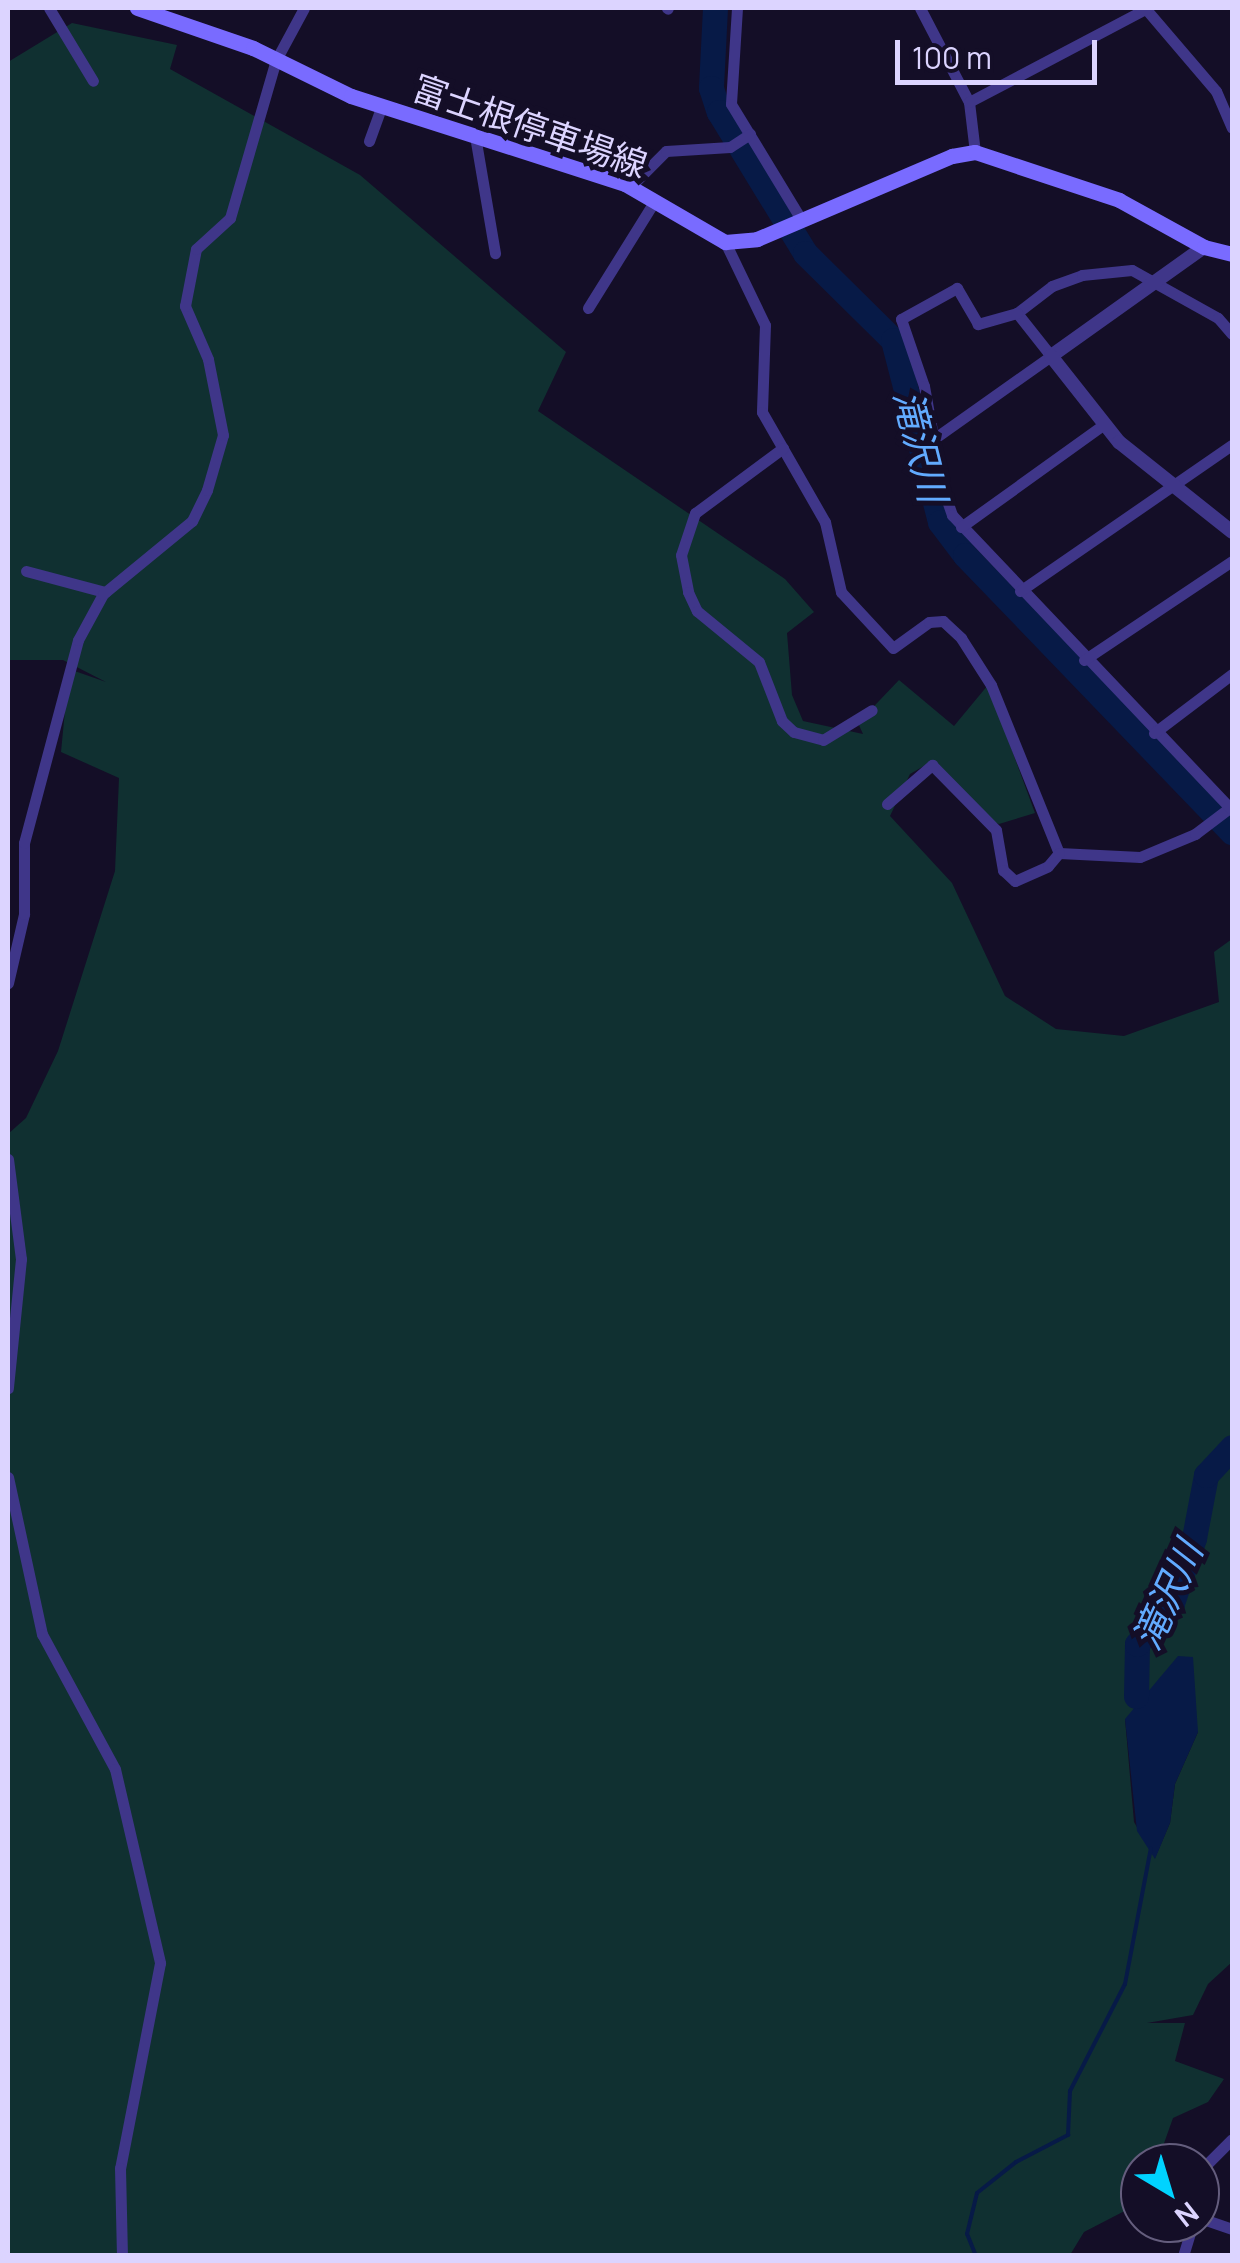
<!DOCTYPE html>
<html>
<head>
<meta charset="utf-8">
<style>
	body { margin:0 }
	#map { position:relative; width:1240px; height:2263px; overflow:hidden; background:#140e27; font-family:Manrope,"Noto Sans JP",sans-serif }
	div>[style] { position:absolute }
	.green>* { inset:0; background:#103031 }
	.water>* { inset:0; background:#071a47 }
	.stream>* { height:4px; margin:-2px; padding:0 2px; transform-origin:2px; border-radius:2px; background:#071a47 }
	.river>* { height:25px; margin:-12.5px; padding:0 12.5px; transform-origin:12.5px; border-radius:12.5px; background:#071a47 }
	.minor>* { height:11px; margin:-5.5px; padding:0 5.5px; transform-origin:5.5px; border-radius:5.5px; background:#3f3689 }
	.tertiary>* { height:14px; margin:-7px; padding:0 7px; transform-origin:7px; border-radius:7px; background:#3f3689 }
	.secondary>* { height:15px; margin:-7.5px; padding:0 7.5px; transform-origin:7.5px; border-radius:7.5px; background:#796bff }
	span { translate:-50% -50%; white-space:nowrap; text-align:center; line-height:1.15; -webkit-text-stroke:10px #140e27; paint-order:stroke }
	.street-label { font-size:35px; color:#dcd4ff }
	.water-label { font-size:38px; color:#62abff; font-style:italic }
	.frame { position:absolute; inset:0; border:10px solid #dcd4ff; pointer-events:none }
	.north { position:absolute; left:1120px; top:2143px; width:100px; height:100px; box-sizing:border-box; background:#140e27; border:2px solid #645d7d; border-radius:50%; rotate:142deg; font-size:28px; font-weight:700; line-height:40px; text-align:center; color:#dcd4ff }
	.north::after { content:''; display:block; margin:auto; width:35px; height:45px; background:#00d3ff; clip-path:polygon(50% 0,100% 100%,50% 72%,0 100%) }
	.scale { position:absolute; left:895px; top:40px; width:202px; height:45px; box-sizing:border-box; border:5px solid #dcd4ff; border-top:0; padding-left:12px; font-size:30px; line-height:35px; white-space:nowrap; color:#dcd4ff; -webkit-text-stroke:8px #140e27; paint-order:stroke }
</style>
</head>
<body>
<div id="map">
	<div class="green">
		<i style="clip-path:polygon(evenodd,72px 23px,177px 45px,170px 69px,360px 175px,566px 352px,538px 411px,785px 579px,814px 612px,787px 633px,792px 695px,803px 721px,863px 734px,858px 723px,899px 680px,954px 726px,988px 685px,1035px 813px,999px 824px,983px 817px,929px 763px,910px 774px,890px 816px,952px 883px,1005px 996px,1056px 1029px,1124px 1036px,1219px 1002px,1214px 952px,1232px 939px,1232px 1962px,1208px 1984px,1193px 2015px,1147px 2023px,1185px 2023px,1175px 2061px,1224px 2079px,1208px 2102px,1173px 2118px,1157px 2163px,1140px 2163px,1140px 2203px,1084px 2232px,1070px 2255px,8px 2255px,8px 1134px,26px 1118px,58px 1051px,115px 871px,119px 778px,61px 752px,69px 669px,106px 682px,63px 660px,8px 660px,8px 62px,72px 23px,1125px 1719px,1198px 1732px,1175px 1784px,1170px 1823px,1155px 1858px,1134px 1822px,1125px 1719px)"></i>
	</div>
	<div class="water">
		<i style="clip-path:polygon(1178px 1656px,1193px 1657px,1198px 1732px,1175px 1784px,1170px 1823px,1155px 1859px,1137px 1831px,1125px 1719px)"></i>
	</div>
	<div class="stream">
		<i style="left:976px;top:2256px;width:24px;rotate:-112deg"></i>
		<i style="left:967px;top:2234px;width:42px;rotate:-76.3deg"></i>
		<i style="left:977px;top:2193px;width:50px;rotate:-38.5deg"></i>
		<i style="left:1016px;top:2162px;width:59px;rotate:-27.4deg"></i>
		<i style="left:1068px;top:2135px;width:44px;rotate:-87.4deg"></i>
		<i style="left:1070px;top:2091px;width:120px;rotate:-62.8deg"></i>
		<i style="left:1125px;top:1984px;width:138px;rotate:-79.2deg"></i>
	</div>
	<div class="river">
		<i style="left:715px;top:8px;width:80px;rotate:92.9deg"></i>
		<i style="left:711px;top:88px;width:25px;rotate:72deg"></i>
		<i style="left:719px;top:112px;width:165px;rotate:58.6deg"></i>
		<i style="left:805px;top:253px;width:124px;rotate:44.7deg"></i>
		<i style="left:893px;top:340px;width:188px;rotate:75.5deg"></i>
		<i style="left:940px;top:522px;width:41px;rotate:52.9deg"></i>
		<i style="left:965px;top:555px;width:385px;rotate:46.1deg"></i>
		<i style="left:1136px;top:1696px;width:52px;rotate:-88.9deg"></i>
		<i style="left:1137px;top:1644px;width:54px;rotate:-49.5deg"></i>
		<i style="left:1172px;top:1603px;width:69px;rotate:-71.3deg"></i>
		<i style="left:1194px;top:1538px;width:64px;rotate:-79.2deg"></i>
		<i style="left:1206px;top:1475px;width:38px;rotate:-47deg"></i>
	</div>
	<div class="minor">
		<i style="left:49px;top:8px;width:85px;rotate:58.9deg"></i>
		<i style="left:667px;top:8px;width:1px;rotate:45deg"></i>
		<i style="left:737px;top:8px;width:96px;rotate:93.6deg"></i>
		<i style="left:731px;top:104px;width:137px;rotate:58.7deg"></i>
		<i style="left:920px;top:8px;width:106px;rotate:62.5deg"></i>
		<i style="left:969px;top:102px;width:50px;rotate:83.2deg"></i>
		<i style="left:1145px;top:8px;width:109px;rotate:49.5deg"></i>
		<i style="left:1216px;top:91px;width:40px;rotate:66.6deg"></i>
		<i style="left:969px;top:102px;width:201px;rotate:-27.8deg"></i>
		<i style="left:475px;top:136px;width:119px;rotate:80.3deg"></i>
		<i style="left:369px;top:141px;width:37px;rotate:-70deg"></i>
		<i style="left:630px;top:187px;width:51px;rotate:-45deg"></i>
		<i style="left:666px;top:151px;width:64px;rotate:-3.6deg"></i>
		<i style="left:730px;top:147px;width:24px;rotate:-33deg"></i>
		<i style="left:725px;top:242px;width:92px;rotate:64.3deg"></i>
		<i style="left:765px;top:325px;width:87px;rotate:92deg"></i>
		<i style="left:762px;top:412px;width:127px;rotate:60.2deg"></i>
		<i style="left:825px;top:522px;width:72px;rotate:77.1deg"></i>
		<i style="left:841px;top:592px;width:76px;rotate:47.1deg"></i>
		<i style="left:893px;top:648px;width:44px;rotate:-35.8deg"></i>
		<i style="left:929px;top:622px;width:14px;rotate:-4deg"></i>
		<i style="left:943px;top:621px;width:25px;rotate:43deg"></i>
		<i style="left:961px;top:638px;width:56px;rotate:57.4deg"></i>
		<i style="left:991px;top:685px;width:181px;rotate:68deg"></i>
		<i style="left:1059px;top:853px;width:81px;rotate:2.8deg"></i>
		<i style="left:1140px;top:857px;width:60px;rotate:-22.7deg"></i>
		<i style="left:1195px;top:834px;width:46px;rotate:-37.1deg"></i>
		<i style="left:588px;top:308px;width:125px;rotate:-58.1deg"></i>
		<i style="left:1017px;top:313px;width:44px;rotate:-37.6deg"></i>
		<i style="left:1052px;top:286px;width:32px;rotate:-20deg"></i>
		<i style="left:1082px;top:275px;width:50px;rotate:-5.7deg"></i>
		<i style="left:1132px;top:270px;width:98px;rotate:29.2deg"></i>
		<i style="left:1218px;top:318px;width:21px;rotate:49deg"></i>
		<i style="left:935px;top:438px;width:142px;rotate:-35.3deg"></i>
		<i style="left:1051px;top:356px;width:55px;rotate:-128.3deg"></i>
		<i style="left:1017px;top:313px;width:41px;rotate:164.2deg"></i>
		<i style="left:978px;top:324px;width:42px;rotate:-120.3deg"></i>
		<i style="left:957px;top:288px;width:64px;rotate:151deg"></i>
		<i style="left:901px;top:319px;width:71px;rotate:71.1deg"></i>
		<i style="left:924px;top:386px;width:102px;rotate:79.8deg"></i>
		<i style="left:942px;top:486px;width:31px;rotate:71deg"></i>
		<i style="left:952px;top:515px;width:404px;rotate:46.5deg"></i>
		<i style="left:783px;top:448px;width:109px;rotate:143.5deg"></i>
		<i style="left:695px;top:513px;width:44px;rotate:108.4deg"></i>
		<i style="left:681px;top:555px;width:38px;rotate:79deg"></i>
		<i style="left:688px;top:592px;width:21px;rotate:65deg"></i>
		<i style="left:697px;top:611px;width:80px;rotate:39.4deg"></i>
		<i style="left:759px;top:662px;width:63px;rotate:68.7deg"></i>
		<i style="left:782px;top:721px;width:16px;rotate:43deg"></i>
		<i style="left:794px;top:732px;width:30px;rotate:15deg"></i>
		<i style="left:823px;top:740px;width:57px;rotate:-31.5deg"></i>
		<i style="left:961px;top:527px;width:175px;rotate:-35.7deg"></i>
		<i style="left:26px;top:571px;width:82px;rotate:14.9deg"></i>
		<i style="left:1020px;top:591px;width:257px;rotate:-34.6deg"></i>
		<i style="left:1084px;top:660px;width:178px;rotate:-33.8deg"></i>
		<i style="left:1154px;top:733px;width:98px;rotate:-37.1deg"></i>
		<i style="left:887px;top:804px;width:60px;rotate:-40.9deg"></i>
		<i style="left:932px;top:765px;width:91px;rotate:45.4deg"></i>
		<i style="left:996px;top:830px;width:41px;rotate:80.1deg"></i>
		<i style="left:1003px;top:870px;width:16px;rotate:43deg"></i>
		<i style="left:1015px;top:881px;width:36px;rotate:-24deg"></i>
		<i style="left:1048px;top:866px;width:17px;rotate:-50deg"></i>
		<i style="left:8px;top:983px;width:71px;rotate:-76.9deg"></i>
		<i style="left:24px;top:914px;width:71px;rotate:-90deg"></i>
		<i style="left:24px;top:843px;width:210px;rotate:-75.1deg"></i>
		<i style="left:78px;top:640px;width:52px;rotate:-61.5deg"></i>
		<i style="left:103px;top:594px;width:115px;rotate:-39.4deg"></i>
		<i style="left:192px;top:521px;width:34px;rotate:-64deg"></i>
		<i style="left:207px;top:490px;width:57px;rotate:-73.8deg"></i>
		<i style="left:223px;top:435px;width:77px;rotate:-101.2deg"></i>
		<i style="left:208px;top:359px;width:58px;rotate:-113.5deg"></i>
		<i style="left:185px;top:306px;width:58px;rotate:-79.1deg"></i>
		<i style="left:196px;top:249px;width:46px;rotate:-42.4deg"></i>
		<i style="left:230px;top:218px;width:165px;rotate:-73.8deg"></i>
		<i style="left:276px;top:60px;width:59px;rotate:-61.7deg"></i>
		<i style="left:8px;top:1159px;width:101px;rotate:82.6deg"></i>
		<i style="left:21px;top:1259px;width:130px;rotate:95.8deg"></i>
		<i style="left:8px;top:1477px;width:161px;rotate:77.8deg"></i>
		<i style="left:42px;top:1634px;width:153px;rotate:61.6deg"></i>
		<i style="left:115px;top:1769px;width:199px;rotate:76.9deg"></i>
		<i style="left:160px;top:1963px;width:209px;rotate:101deg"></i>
		<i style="left:120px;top:2168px;width:88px;rotate:88.7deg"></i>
		<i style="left:1200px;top:2171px;width:45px;rotate:-45deg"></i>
		<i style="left:1200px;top:2218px;width:34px;rotate:19deg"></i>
		<i style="left:1183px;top:2256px;width:34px;rotate:-73deg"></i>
	</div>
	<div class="tertiary">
		<i style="left:1204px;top:247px;width:188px;rotate:144.5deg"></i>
		<i style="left:1051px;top:356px;width:110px;rotate:51.7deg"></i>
		<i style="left:1119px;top:442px;width:144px;rotate:38.5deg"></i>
	</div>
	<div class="secondary">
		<i style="left:137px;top:8px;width:123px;rotate:19deg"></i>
		<i style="left:253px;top:48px;width:109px;rotate:26.1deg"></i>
		<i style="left:351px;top:96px;width:288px;rotate:17.8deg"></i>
		<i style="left:625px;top:184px;width:116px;rotate:30.1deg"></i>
		<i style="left:725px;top:242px;width:32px;rotate:-5deg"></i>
		<i style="left:757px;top:239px;width:212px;rotate:-23.1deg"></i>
		<i style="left:952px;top:156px;width:23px;rotate:-10deg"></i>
		<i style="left:975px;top:152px;width:152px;rotate:18.4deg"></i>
		<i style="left:1119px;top:200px;width:97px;rotate:28.9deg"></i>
		<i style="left:1204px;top:247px;width:29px;rotate:14deg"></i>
	</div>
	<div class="street-label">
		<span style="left:530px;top:126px;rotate:19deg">富士根停車場線</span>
	</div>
	<div class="water-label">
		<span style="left:921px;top:446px;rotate:76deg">滝沢川</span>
		<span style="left:1167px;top:1595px;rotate:-66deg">滝沢川</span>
	</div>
	<div class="frame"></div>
	<div class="north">N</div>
	<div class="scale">100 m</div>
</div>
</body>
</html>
